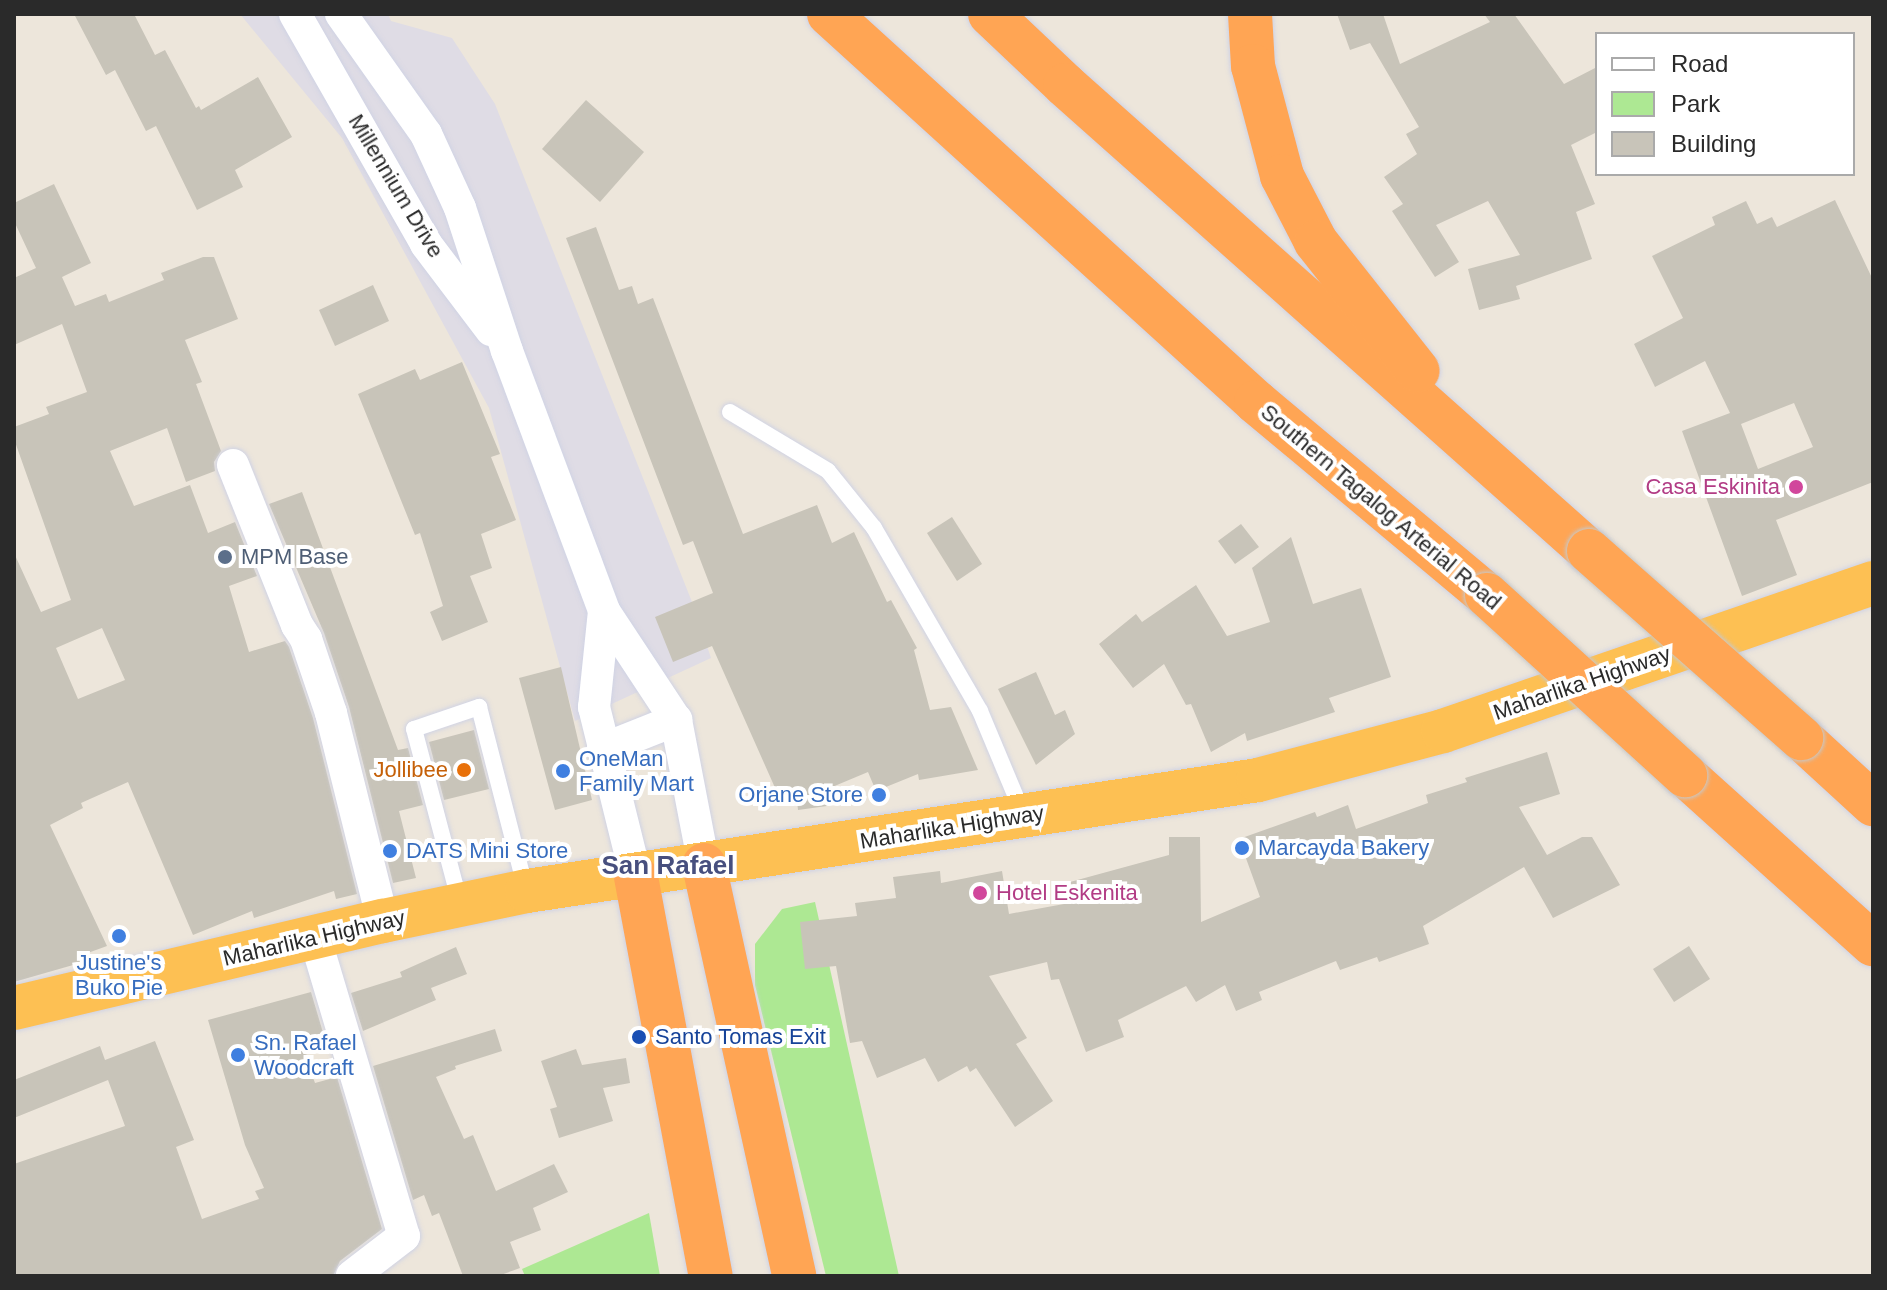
<!DOCTYPE html>
<html>
<head>
<meta charset="utf-8">
<style>
	body { margin:0 }
	#map { position:relative; width:1887px; height:1290px; overflow:hidden; background:#ede6db; font-family:Arial,sans-serif }
	div>[style] { position:absolute }
	.industrial>* { inset:0; background:#dfdce5 }
	.green>* { inset:0; background:#ade893 }
	.building>* { inset:0; background:#c8c4b9 }
	.roads { filter:drop-shadow(0 0 2px #d0d3e4) drop-shadow(0 0 2px #d0d3e4) }
	.service>* { height:16px; margin:-8px; padding:0 8px; transform-origin:8px; border-radius:8px; background:#fff }
	.minor>* { height:32px; margin:-16px; padding:0 16px; transform-origin:16px; border-radius:16px; background:#fff }
	.trunk>* { height:44px; margin:-22px; padding:0 22px; transform-origin:22px; border-radius:22px; background:#fdc053 }
	.motorway>* { height:44px; margin:-22px; padding:0 22px; transform-origin:22px; border-radius:22px; background:#ffa554 }
	.bridges { filter:drop-shadow(0 0 2px #c8c8c8) drop-shadow(0 0 2px #c8c8c8) }
	.motorway-bridge>* { height:44px; margin:-22px; padding:0 22px; transform-origin:22px; border-radius:22px; background:#ffa554 }
	.dots>* { width:22px; height:22px; translate:-50% -50%; box-sizing:border-box; border:4px solid #fff; border-radius:50% }
	span { translate:-50% -50%; white-space:nowrap; text-align:center; line-height:1.15; -webkit-text-stroke:8px #fff; paint-order:stroke }
	.street-label { font-size:22px; color:#2a2a2a }
	.hotel-label { font-size:22px; color:#b23c85 }
	.right { translate:-100% -50%; text-align:right }
	.left { translate:0 -50%; text-align:left }
	.service-label { font-size:22px; color:#4e5e75 }
	.shop-label { font-size:22px; color:#366cbe }
	.food-label { font-size:22px; color:#c56008 }
	.transit-label { font-size:22px; color:#164399 }
	.quarter-label { font-size:26px; color:#474f7e; font-weight:700 }
	.frame { position:absolute; inset:0; border:16px solid #2a2a2a; pointer-events:none }
	.legend { position:absolute; left:1595px; top:32px; width:260px; height:144px; box-sizing:border-box; background:#fff; border:2px solid #aaa; margin:0; padding:10px 14px; list-style:none; font-size:24px; color:#2a2a2a }
	.legend li { display:flex; align-items:center; gap:16px; height:40px }
	.legend b { width:40px; border:2px solid #aaa }
</style>
</head>
<body>
<div id="map">
	<div class="industrial">
		<i style="clip-path:polygon(240px 14px,388px 14px,391px 21px,452px 38px,495px 104px,692px 602px,711px 658px,575px 721px,489px 408px,342px 138px)"></i>
	</div>
	<div class="green">
		<i style="clip-path:polygon(815px 902px,899px 1276px,826px 1276px,755px 985px,755px 944px,782px 909px)"></i>
		<i style="clip-path:polygon(649px 1213px,660px 1276px,525px 1276px,522px 1269px)"></i>
	</div>
	<div class="building">
		<i style="clip-path:polygon(74px 14px,134px 14px,155px 55px,165px 50px,196px 108px,199px 106px,201px 110px,258px 77px,292px 137px,235px 170px,243px 187px,197px 210px,156px 126px,146px 131px,115px 70px,106px 75px)"></i>
		<i style="clip-path:polygon(1337px 14px,1383px 14px,1400px 64px,1490px 22px,1484px 14px,1514px 14px,1564px 84px,1597px 67px,1597px 132px,1571px 145px,1595px 204px,1576px 212px,1592px 259px,1516px 286px,1520px 299px,1479px 310px,1468px 269px,1520px 255px,1488px 201px,1436px 225px,1459px 262px,1435px 277px,1392px 211px,1403px 204px,1384px 177px,1417px 154px,1406px 134px,1419px 127px,1370px 43px,1350px 50px)"></i>
		<i style="clip-path:polygon(586px 100px,644px 152px,600px 202px,542px 149px)"></i>
		<i style="clip-path:polygon(evenodd,54px 184px,91px 263px,62px 277px,75px 306px,106px 294px,109px 302px,164px 280px,161px 273px,203px 257px,214px 257px,238px 319px,185px 340px,202px 382px,196px 384px,221px 451px,214px 462px,215px 471px,186px 482px,167px 428px,110px 451px,134px 506px,190px 485px,208px 533px,235px 522px,257px 576px,229px 586px,249px 652px,285px 641px,289px 647px,313px 718px,357px 894px,336px 899px,334px 891px,254px 918px,252px 911px,193px 935px,128px 782px,81px 803px,83px 808px,50px 825px,107px 946px,85px 954px,87px 961px,14px 982px,14px 553px,41px 612px,71px 600px,14px 439px,14px 427px,49px 414px,46px 407px,87px 392px,62px 324px,14px 345px,14px 278px,36px 268px,14px 221px,14px 203px,54px 184px,102px 628px,125px 680px,78px 699px,56px 648px,102px 628px)"></i>
		<i style="clip-path:polygon(evenodd,1835px 200px,1873px 280px,1873px 482px,1776px 520px,1797px 575px,1742px 596px,1682px 431px,1730px 413px,1705px 361px,1655px 387px,1634px 344px,1683px 318px,1652px 256px,1715px 225px,1712px 217px,1746px 201px,1757px 224px,1772px 217px,1777px 227px,1835px 200px,1794px 403px,1813px 447px,1758px 469px,1741px 424px,1794px 403px)"></i>
		<i style="clip-path:polygon(596px 227px,619px 290px,632px 286px,638px 304px,653px 298px,743px 534px,817px 505px,832px 543px,854px 532px,887px 602px,891px 600px,917px 648px,914px 650px,930px 710px,951px 707px,978px 770px,919px 780px,918px 774px,876px 791px,868px 772px,825px 790px,827px 806px,798px 810px,796px 792px,780px 799px,712px 646px,673px 662px,655px 617px,713px 593px,693px 541px,683px 545px,566px 238px)"></i>
		<i style="clip-path:polygon(373px 285px,389px 321px,335px 346px,319px 310px)"></i>
		<i style="clip-path:polygon(462px 362px,500px 454px,491px 457px,516px 520px,481px 534px,492px 568px,470px 576px,488px 622px,442px 641px,430px 612px,443px 606px,420px 533px,415px 535px,358px 394px,415px 369px,420px 380px)"></i>
		<i style="clip-path:polygon(302px 492px,398px 750px,408px 748px,423px 805px,399px 811px,416px 878px,393px 883px,349px 707px,324px 633px,269px 504px)"></i>
		<i style="clip-path:polygon(952px 517px,982px 564px,957px 581px,927px 533px)"></i>
		<i style="clip-path:polygon(1241px 524px,1259px 547px,1235px 564px,1218px 541px)"></i>
		<i style="clip-path:polygon(1291px 537px,1313px 604px,1361px 588px,1391px 677px,1329px 698px,1335px 712px,1247px 741px,1245px 733px,1211px 752px,1191px 704px,1186px 705px,1164px 664px,1133px 688px,1099px 644px,1136px 614px,1142px 622px,1196px 585px,1227px 636px,1270px 622px,1252px 568px)"></i>
		<i style="clip-path:polygon(561px 667px,592px 800px,555px 810px,519px 678px)"></i>
		<i style="clip-path:polygon(1036px 672px,1055px 715px,1065px 710px,1075px 734px,1036px 765px,998px 689px)"></i>
		<i style="clip-path:polygon(474px 730px,489px 789px,444px 800px,429px 742px)"></i>
		<i style="clip-path:polygon(1547px 752px,1560px 794px,1519px 807px,1547px 855px,1582px 837px,1592px 837px,1620px 885px,1553px 918px,1524px 867px,1423px 926px,1429px 944px,1379px 962px,1377px 957px,1340px 970px,1336px 961px,1259px 992px,1262px 1000px,1236px 1011px,1225px 985px,1196px 1002px,1186px 986px,1118px 1020px,1124px 1037px,1086px 1052px,1059px 979px,1051px 980px,1047px 962px,989px 976px,1027px 1038px,1016px 1044px,1053px 1101px,1015px 1127px,976px 1068px,970px 1072px,967px 1066px,938px 1082px,925px 1058px,877px 1078px,862px 1041px,850px 1043px,836px 966px,805px 969px,800px 922px,857px 916px,855px 903px,896px 898px,893px 877px,940px 871px,941px 883px,1002px 871px,1009px 914px,1075px 902px,1070px 882px,1169px 855px,1169px 837px,1200px 837px,1201px 922px,1260px 897px,1239px 839px,1315px 812px,1317px 817px,1348px 805px,1356px 829px,1428px 803px,1426px 795px,1467px 782px,1465px 778px)"></i>
		<i style="clip-path:polygon(1689px 946px,1710px 979px,1674px 1002px,1653px 969px)"></i>
		<i style="clip-path:polygon(456px 947px,467px 974px,431px 988px,436px 1000px,363px 1031px,351px 993px,402px 977px,400px 972px)"></i>
		<i style="clip-path:polygon(311px 992px,327px 1046px,305px 1055px,315px 1083px,337px 1077px,382px 1229px,340px 1261px,333px 1276px,14px 1276px,14px 1164px,125px 1126px,108px 1080px,14px 1118px,14px 1080px,100px 1046px,105px 1060px,155px 1041px,194px 1140px,176px 1147px,202px 1219px,259px 1199px,255px 1191px,264px 1188px,245px 1145px,208px 1020px)"></i>
		<i style="clip-path:polygon(495px 1029px,502px 1051px,455px 1066px,456px 1069px,436px 1077px,464px 1139px,473px 1135px,496px 1191px,554px 1164px,568px 1192px,533px 1208px,541px 1230px,510px 1242px,520px 1268px,498px 1276px,463px 1276px,439px 1213px,432px 1216px,424px 1195px,413px 1200px,373px 1066px)"></i>
		<i style="clip-path:polygon(576px 1049px,582px 1065px,626px 1058px,630px 1083px,603px 1088px,613px 1121px,559px 1138px,550px 1109px,557px 1107px,541px 1061px)"></i>
	</div>
	<div class="roads">
		<div class="service">
			<i style="left:730px;top:412px;width:114px;rotate:31deg"></i>
			<i style="left:828px;top:471px;width:73px;rotate:51.1deg"></i>
			<i style="left:874px;top:528px;width:211px;rotate:59.9deg"></i>
			<i style="left:980px;top:711px;width:112px;rotate:67.3deg"></i>
			<i style="left:460px;top:903px;width:180px;rotate:-104.8deg"></i>
			<i style="left:414px;top:729px;width:69px;rotate:-18.7deg"></i>
			<i style="left:479px;top:707px;width:189px;rotate:75.6deg"></i>
		</div>
		<div class="minor">
			<i style="left:295px;top:14px;width:265px;rotate:60.3deg"></i>
			<i style="left:426px;top:244px;width:108px;rotate:52.9deg"></i>
			<i style="left:341px;top:14px;width:147px;rotate:54.7deg"></i>
			<i style="left:426px;top:134px;width:81px;rotate:65.3deg"></i>
			<i style="left:460px;top:208px;width:151px;rotate:71.8deg"></i>
			<i style="left:507px;top:351px;width:278px;rotate:69.5deg"></i>
			<i style="left:604px;top:611px;width:131px;rotate:56.6deg"></i>
			<i style="left:676px;top:720px;width:148px;rotate:79.1deg"></i>
			<i style="left:233px;top:465px;width:172px;rotate:68.2deg"></i>
			<i style="left:297px;top:625px;width:17px;rotate:57deg"></i>
			<i style="left:306px;top:639px;width:78px;rotate:71.3deg"></i>
			<i style="left:331px;top:713px;width:214px;rotate:76deg"></i>
			<i style="left:604px;top:611px;width:97px;rotate:95.9deg"></i>
			<i style="left:594px;top:707px;width:175px;rotate:76.1deg"></i>
			<i style="left:603px;top:749px;width:79px;rotate:-21.7deg"></i>
			<i style="left:315px;top:938px;width:311px;rotate:73.4deg"></i>
			<i style="left:404px;top:1236px;width:66px;rotate:142.4deg"></i>
		</div>
		<div class="trunk">
			<i style="left:14px;top:1008px;width:379px;rotate:-13.3deg"></i>
			<i style="left:383px;top:921px;width:147px;rotate:-11.8deg"></i>
			<i style="left:527px;top:891px;width:739px;rotate:-8.63deg"></i>
			<i style="left:1258px;top:780px;width:191px;rotate:-14.8deg"></i>
			<i style="left:1443px;top:731px;width:455px;rotate:-19deg"></i>
		</div>
		<div class="motorway">
			<i style="left:829px;top:14px;width:577px;rotate:42.26deg"></i>
			<i style="left:1256px;top:402px;width:301px;rotate:39.9deg"></i>
			<i style="left:990px;top:14px;width:103px;rotate:43.4deg"></i>
			<i style="left:1065px;top:85px;width:701px;rotate:41.65deg"></i>
			<i style="left:1250px;top:14px;width:52px;rotate:86.7deg"></i>
			<i style="left:1253px;top:66px;width:114px;rotate:75.2deg"></i>
			<i style="left:1282px;top:176px;width:74px;rotate:62.7deg"></i>
			<i style="left:1316px;top:242px;width:164px;rotate:51.7deg"></i>
			<i style="left:1801px;top:738px;width:98px;rotate:42.5deg"></i>
			<i style="left:1685px;top:775px;width:253px;rotate:42deg"></i>
			<i style="left:704px;top:865px;width:421px;rotate:77.6deg"></i>
			<i style="left:636px;top:877px;width:406px;rotate:79.4deg"></i>
		</div>
	</div>
	<div class="bridges">
		<div class="motorway-bridge">
			<i style="left:1589px;top:551px;width:283px;rotate:41.4deg"></i>
			<i style="left:1487px;top:595px;width:268px;rotate:42.3deg"></i>
		</div>
	</div>
	<div class="dots">
		<i style="left:1796px;top:487px;background:#d1479c"></i>
		<i style="left:225px;top:557px;background:#5c6f8a"></i>
		<i style="left:464px;top:770px;background:#e8710a"></i>
		<i style="left:563px;top:771px;background:#3f7fe0"></i>
		<i style="left:879px;top:795px;background:#3f7fe0"></i>
		<i style="left:1242px;top:848px;background:#3f7fe0"></i>
		<i style="left:390px;top:851px;background:#3f7fe0"></i>
		<i style="left:980px;top:893px;background:#d1479c"></i>
		<i style="left:119px;top:936px;background:#3f7fe0"></i>
		<i style="left:639px;top:1037px;background:#1a4fb4"></i>
		<i style="left:238px;top:1055px;background:#3f7fe0"></i>
	</div>
	<div class="street-label">
		<span style="left:396px;top:186px;rotate:59deg">Millennium Drive</span>
		<span style="left:1381px;top:507px;rotate:40deg">Southern Tagalog Arterial Road</span>
		<span style="left:1582px;top:683px;rotate:-19deg">Maharlika Highway</span>
		<span style="left:952px;top:827px;rotate:-9deg">Maharlika Highway</span>
		<span style="left:314px;top:938px;rotate:-13deg">Maharlika Highway</span>
	</div>
	<div class="hotel-label">
		<span class="right" style="left:1780px;top:487px">Casa Eskinita</span>
		<span class="left" style="left:996px;top:893px">Hotel Eskenita</span>
	</div>
	<div class="service-label">
		<span class="left" style="left:241px;top:557px">MPM Base</span>
	</div>
	<div class="shop-label">
		<span class="left" style="left:579px;top:771px">OneMan<br>Family Mart</span>
		<span class="right" style="left:863px;top:795px">Orjane Store</span>
		<span class="left" style="left:1258px;top:848px">Marcayda Bakery</span>
		<span class="left" style="left:406px;top:851px">DATS Mini Store</span>
		<span style="left:119px;top:975px">Justine's<br>Buko Pie</span>
		<span class="left" style="left:254px;top:1055px">Sn. Rafael<br>Woodcraft</span>
	</div>
	<div class="food-label">
		<span class="right" style="left:448px;top:770px">Jollibee</span>
	</div>
	<div class="transit-label">
		<span class="left" style="left:655px;top:1037px">Santo Tomas Exit</span>
	</div>
	<div class="quarter-label">
		<span style="left:668px;top:866px">San Rafael</span>
	</div>
	<div class="frame"></div>
	<ul class="legend">
	<li><b style="height:10px;background:#fff"></b>Road</li>
	<li><b style="height:22px;background:#ade893"></b>Park</li>
	<li><b style="height:22px;background:#c8c4b9"></b>Building</li>
	</ul>
</div>
</body>
</html>
